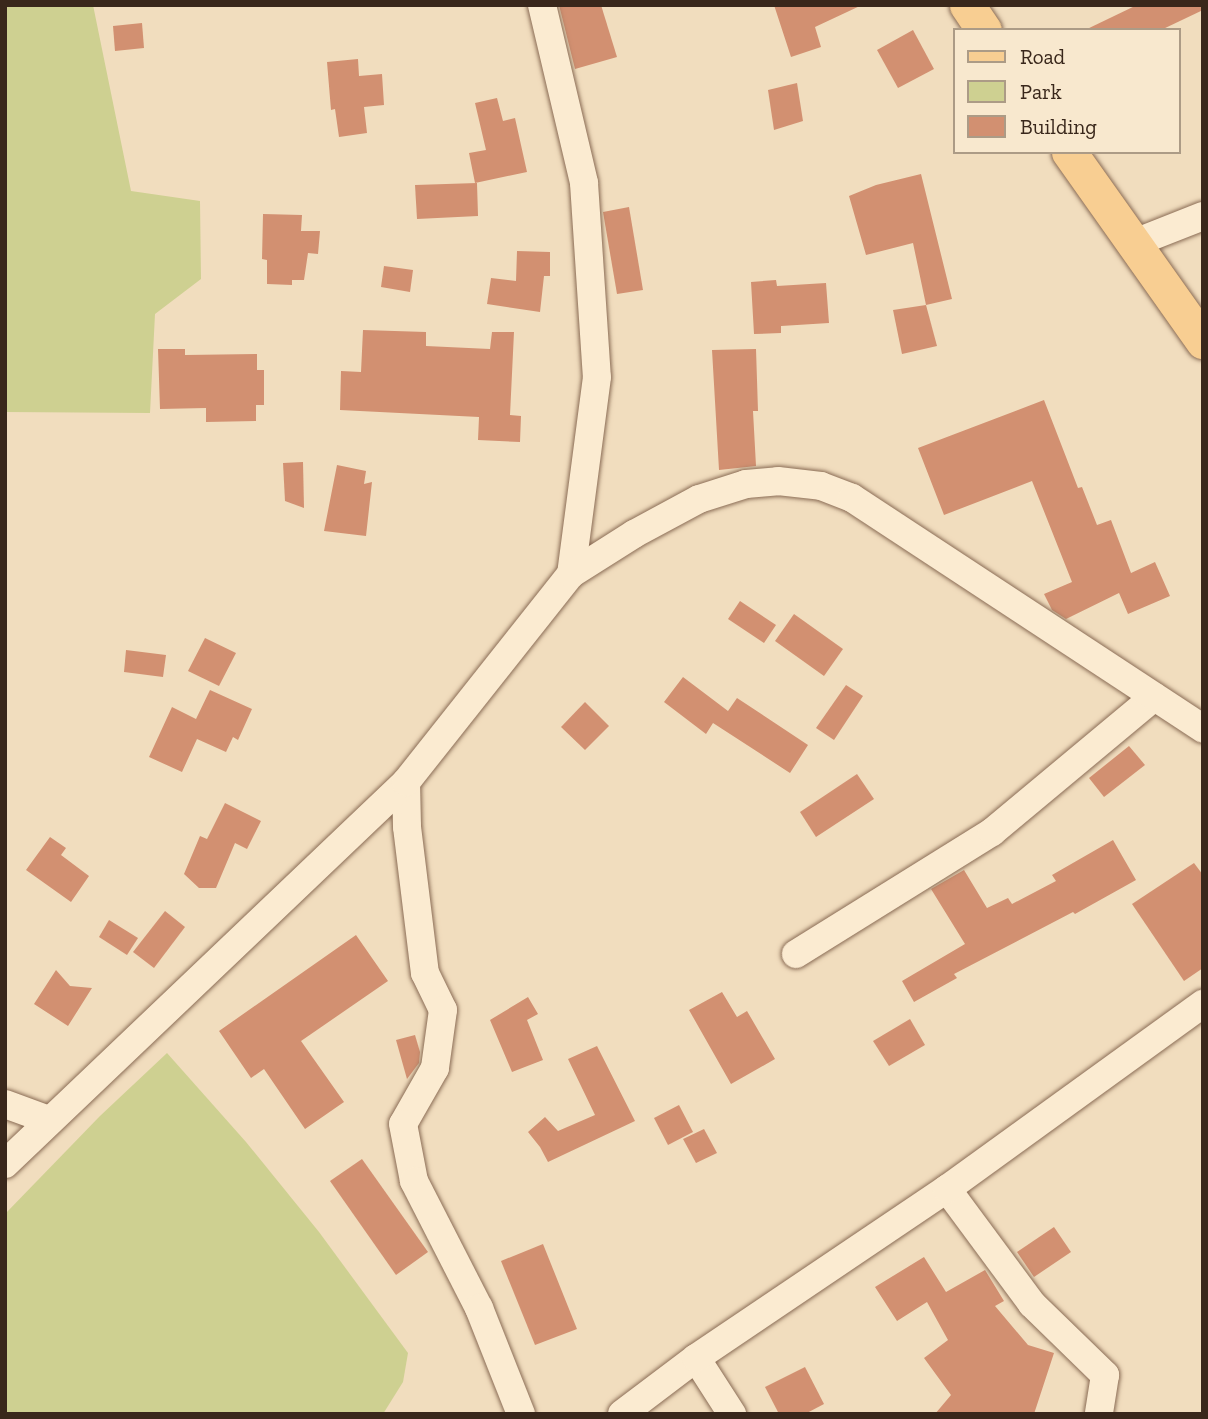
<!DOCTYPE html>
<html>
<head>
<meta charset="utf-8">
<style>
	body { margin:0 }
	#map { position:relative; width:1208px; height:1419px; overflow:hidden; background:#f1ddbe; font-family:"Zilla Slab",serif }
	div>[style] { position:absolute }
	.green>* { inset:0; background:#ced091 }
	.building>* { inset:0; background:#d29071 }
	.roads { filter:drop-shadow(0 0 2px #8a6c55) drop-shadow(0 0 2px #8a6c55) }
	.minor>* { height:28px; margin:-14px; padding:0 14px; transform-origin:14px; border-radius:14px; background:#fbebd1 }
	.major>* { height:35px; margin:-17.5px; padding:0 17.5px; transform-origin:17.5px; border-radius:17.5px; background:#f8ce92 }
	span { translate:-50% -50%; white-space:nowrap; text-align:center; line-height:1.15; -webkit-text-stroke:7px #f8e8ce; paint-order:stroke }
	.frame { position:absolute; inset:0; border:7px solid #39271b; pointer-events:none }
	.legend { position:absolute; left:953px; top:28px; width:228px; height:126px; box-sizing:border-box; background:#f8e8ce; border:2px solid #ac9b86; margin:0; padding:9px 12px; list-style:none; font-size:21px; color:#39271b }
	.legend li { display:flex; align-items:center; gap:14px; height:35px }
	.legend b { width:35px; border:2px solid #ac9b86 }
</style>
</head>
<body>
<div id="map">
	<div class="green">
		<i style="clip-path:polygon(5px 5px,93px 5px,131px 191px,200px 201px,201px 279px,155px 314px,150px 413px,5px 412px)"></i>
		<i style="clip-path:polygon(167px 1053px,246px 1142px,319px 1232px,408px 1353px,403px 1382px,383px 1414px,5px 1414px,5px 1214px,100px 1116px)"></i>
	</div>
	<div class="building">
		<i style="clip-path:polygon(559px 5px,601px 5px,617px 57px,575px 69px)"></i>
		<i style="clip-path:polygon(774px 5px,862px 5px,815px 27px,821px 47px,791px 57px)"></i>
		<i style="clip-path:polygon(1137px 5px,1203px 5px,1203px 10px,1161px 30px,1085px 30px)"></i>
		<i style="clip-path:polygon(142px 23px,144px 48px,115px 51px,113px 26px)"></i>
		<i style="clip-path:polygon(913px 30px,934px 69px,898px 88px,877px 50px)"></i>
		<i style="clip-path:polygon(358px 59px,359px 76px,382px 74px,384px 105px,364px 107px,367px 133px,339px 137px,335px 109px,331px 110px,327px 62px)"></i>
		<i style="clip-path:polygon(797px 83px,803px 121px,774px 130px,768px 90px)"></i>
		<i style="clip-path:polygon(497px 98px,503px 121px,515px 118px,527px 172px,475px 183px,469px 153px,486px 150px,475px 103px)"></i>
		<i style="clip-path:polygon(921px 174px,952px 299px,926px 305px,913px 243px,866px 255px,849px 196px,876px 185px)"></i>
		<i style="clip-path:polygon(477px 183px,478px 216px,417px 219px,415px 185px)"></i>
		<i style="clip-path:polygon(629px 207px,643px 290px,617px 294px,603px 212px)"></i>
		<i style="clip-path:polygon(263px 214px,302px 215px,301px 231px,320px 231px,318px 254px,308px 253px,304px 280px,292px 280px,292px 285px,267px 284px,267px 260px,262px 259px)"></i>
		<i style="clip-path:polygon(517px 251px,550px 252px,550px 276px,544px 276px,540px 312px,487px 304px,491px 278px,516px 281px)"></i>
		<i style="clip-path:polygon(384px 266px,413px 270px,410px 292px,381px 287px)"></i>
		<i style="clip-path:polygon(776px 280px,777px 286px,826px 283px,829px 323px,781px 326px,781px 333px,754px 334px,751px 282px)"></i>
		<i style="clip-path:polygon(926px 305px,937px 346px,902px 354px,893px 310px)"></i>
		<i style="clip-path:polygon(363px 330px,426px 332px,426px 346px,490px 349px,492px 332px,514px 332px,510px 415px,521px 416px,520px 442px,478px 440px,479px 417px,340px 410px,341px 371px,361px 372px)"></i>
		<i style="clip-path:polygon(158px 349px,185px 349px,185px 355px,257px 354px,257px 370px,264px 370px,264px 405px,256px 405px,256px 421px,206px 422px,206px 408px,160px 409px)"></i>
		<i style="clip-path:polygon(756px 349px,758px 411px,753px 411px,756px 466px,719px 470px,712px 350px)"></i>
		<i style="clip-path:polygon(1044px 400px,1078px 488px,1082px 487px,1097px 525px,1111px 520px,1131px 573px,1155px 562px,1170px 596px,1128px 614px,1119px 593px,1066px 619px,1052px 610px,1044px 594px,1072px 582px,1032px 481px,944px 515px,918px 448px)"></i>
		<i style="clip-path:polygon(303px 462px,304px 508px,285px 501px,283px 463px)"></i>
		<i style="clip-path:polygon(337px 465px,366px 471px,364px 484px,372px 482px,366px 536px,324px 531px)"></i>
		<i style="clip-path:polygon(740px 601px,776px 625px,764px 643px,728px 619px)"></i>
		<i style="clip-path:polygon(794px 614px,843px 649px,824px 676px,775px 641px)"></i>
		<i style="clip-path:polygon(205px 638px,236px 653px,219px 686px,188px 671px)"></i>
		<i style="clip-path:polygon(126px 650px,166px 655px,163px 677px,124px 672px)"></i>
		<i style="clip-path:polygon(683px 677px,728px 711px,737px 698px,808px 745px,790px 773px,713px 723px,706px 734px,664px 702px)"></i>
		<i style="clip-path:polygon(846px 685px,863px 696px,834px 740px,816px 728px)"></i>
		<i style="clip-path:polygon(210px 690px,252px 709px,238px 740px,233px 737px,226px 752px,197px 739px,182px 772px,149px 757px,172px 707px,196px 719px)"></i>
		<i style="clip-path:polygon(585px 702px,609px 726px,585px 750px,561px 727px)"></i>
		<i style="clip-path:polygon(1129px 746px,1145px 765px,1104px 797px,1089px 778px)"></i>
		<i style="clip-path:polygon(857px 774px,874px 799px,816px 837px,800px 812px)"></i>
		<i style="clip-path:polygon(225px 803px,261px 821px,247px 849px,235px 843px,216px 888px,199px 888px,184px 874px,200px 836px,207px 839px)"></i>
		<i style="clip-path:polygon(50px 837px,66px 848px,61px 855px,89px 876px,71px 902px,26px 870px)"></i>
		<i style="clip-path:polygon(1113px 840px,1136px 880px,1075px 914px,1073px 912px,954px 974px,957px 978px,914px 1002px,902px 981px,965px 944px,931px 889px,964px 870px,987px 908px,1008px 898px,1012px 904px,1056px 881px,1052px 875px)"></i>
		<i style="clip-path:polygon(1194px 863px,1203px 875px,1203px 968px,1184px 981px,1132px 904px)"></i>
		<i style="clip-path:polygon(165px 911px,185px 927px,154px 968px,133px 952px)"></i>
		<i style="clip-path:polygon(109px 920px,138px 938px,127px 955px,99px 937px)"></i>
		<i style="clip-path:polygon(356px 935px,388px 981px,301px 1041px,344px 1102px,305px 1129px,264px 1069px,251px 1078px,219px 1031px)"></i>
		<i style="clip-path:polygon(56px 970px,70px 986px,92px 988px,68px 1026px,34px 1004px)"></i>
		<i style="clip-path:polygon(722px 992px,737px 1017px,747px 1011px,775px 1059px,731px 1084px,689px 1010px)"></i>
		<i style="clip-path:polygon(528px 997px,538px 1014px,527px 1020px,543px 1060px,512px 1072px,490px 1020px)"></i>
		<i style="clip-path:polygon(910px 1019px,925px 1045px,889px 1066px,873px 1041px)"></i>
		<i style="clip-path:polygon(415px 1035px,420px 1052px,419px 1063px,407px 1079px,396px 1040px)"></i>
		<i style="clip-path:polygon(597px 1046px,635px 1121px,548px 1162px,540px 1147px,528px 1132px,545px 1117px,558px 1131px,595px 1115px,568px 1059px)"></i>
		<i style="clip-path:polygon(679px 1105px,693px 1132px,668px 1145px,654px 1118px)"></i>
		<i style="clip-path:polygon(704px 1129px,717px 1153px,696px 1163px,683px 1139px)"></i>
		<i style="clip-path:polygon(362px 1159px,428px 1252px,396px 1275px,330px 1181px)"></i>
		<i style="clip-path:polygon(1054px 1227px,1071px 1252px,1034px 1277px,1017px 1252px)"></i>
		<i style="clip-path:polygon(543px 1244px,577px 1329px,535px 1345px,501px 1261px)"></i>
		<i style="clip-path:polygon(924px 1257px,946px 1292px,985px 1270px,1004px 1301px,995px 1306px,1028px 1345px,1054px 1353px,1034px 1414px,935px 1414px,951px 1395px,924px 1358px,948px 1340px,927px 1302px,897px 1321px,875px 1287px)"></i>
		<i style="clip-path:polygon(805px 1367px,824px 1404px,805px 1414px,779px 1414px,765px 1387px)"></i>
	</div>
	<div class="roads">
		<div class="minor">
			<i style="left:542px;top:5px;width:183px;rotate:76.7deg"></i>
			<i style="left:584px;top:183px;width:194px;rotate:86.2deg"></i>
			<i style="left:597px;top:377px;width:199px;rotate:97.5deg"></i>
			<i style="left:1132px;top:244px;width:76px;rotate:-21.5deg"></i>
			<i style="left:406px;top:782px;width:45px;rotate:88.7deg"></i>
			<i style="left:407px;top:827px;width:147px;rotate:83deg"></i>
			<i style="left:425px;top:973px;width:41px;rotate:64.1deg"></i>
			<i style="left:443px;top:1010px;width:59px;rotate:97.9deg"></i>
			<i style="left:435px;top:1068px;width:64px;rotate:119.7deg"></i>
			<i style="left:403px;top:1124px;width:58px;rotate:79.1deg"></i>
			<i style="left:414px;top:1181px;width:143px;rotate:62.9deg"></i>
			<i style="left:479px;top:1308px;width:114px;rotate:68.4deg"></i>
			<i style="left:796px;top:954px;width:231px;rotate:-31.9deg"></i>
			<i style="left:992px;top:832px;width:211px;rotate:-39.8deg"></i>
			<i style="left:5px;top:1104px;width:47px;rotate:20deg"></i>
			<i style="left:5px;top:1164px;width:554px;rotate:-43.61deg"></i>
			<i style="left:406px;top:782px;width:265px;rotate:-51.6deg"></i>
			<i style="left:571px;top:574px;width:75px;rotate:-32.4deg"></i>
			<i style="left:634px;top:534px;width:74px;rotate:-28.3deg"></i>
			<i style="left:699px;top:499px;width:49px;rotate:-17.7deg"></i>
			<i style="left:746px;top:484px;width:32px;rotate:-5deg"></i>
			<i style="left:778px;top:481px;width:43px;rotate:6.6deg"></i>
			<i style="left:821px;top:486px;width:33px;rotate:21deg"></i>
			<i style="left:852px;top:498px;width:420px;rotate:33.3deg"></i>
			<i style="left:947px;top:1189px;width:143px;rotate:53.5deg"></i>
			<i style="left:1032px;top:1304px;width:102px;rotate:44.2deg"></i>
			<i style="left:1105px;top:1375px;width:39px;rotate:99deg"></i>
			<i style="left:696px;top:1358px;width:67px;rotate:57.3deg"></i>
			<i style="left:622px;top:1414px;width:93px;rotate:-37.1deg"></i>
			<i style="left:696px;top:1358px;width:303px;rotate:-34deg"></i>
			<i style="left:947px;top:1189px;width:316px;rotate:-35.9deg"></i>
		</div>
		<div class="major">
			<i style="left:967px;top:5px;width:30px;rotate:56deg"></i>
			<i style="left:1069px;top:152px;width:232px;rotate:54.7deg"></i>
		</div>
	</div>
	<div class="frame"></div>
	<ul class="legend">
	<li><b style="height:9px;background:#f8ce92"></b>Road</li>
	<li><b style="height:19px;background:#ced091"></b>Park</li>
	<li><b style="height:19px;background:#d29071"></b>Building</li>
	</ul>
</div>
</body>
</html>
